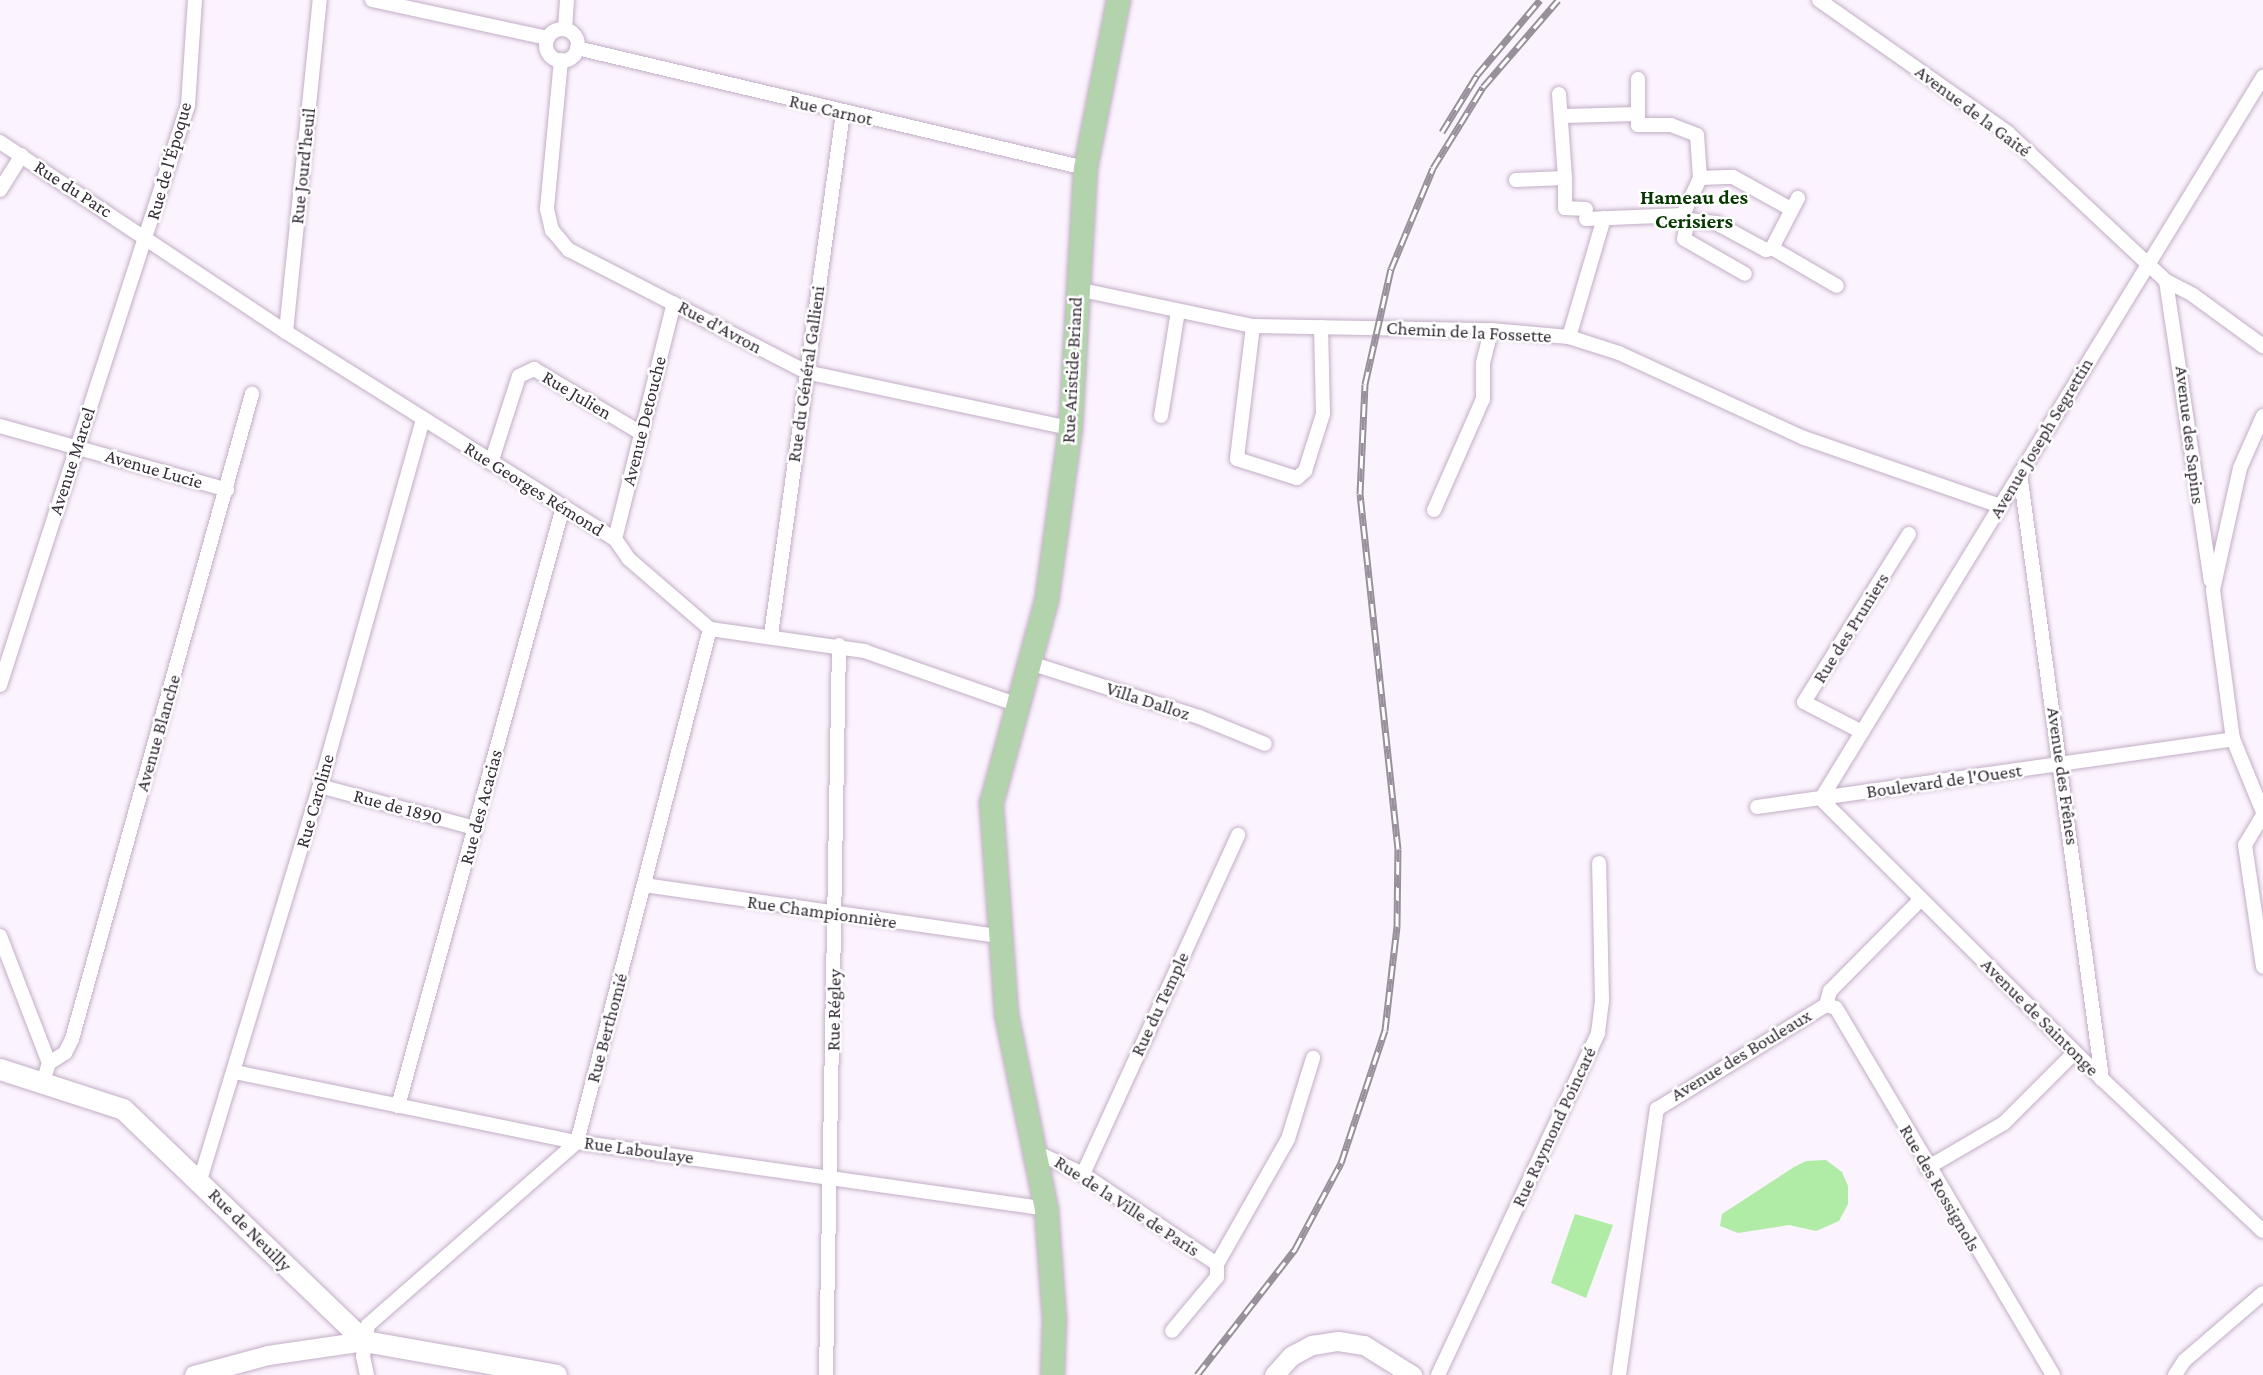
<!DOCTYPE html>
<html>
<head>
<meta charset="utf-8">
<style>
	body { margin:0 }
	#map { position:relative; width:2263px; height:1375px; overflow:hidden; background:#fbf3fd; font-family:"Crimson Pro",serif }
	div>[style] { position:absolute }
	.green>* { inset:0; background:#b0eca5 }
	.roads { filter:drop-shadow(0 0 2px #c2aec6) drop-shadow(0 0 2px #c2aec6) }
	.minor>* { height:14px; margin:-7px; padding:0 7px; transform-origin:7px; border-radius:7px; background:#fff }
	.minor>.ring { margin:-7px; padding:0; box-sizing:content-box; background:none; border:14px solid #fff; border-radius:50% }
	.tertiary>* { height:19px; margin:-9.5px; padding:0 9.5px; transform-origin:9.5px; border-radius:9.5px; background:#fff }
	.secondary>* { height:21px; margin:-10.5px; padding:0 10.5px; transform-origin:10.5px; border-radius:10.5px; background:#fff }
	.primary>* { height:23px; margin:-11.5px; padding:0 11.5px; transform-origin:11.5px; border-radius:11.5px; background:#b3d3ad }
	.rail>* { height:7px; margin-top:-3.5px; transform-origin:0; background:repeating-linear-gradient(90deg,#fff 0 13px,#98909a 0 26px); box-sizing:border-box; border-block:2px solid #98909a }
	span { translate:-50% -50%; white-space:nowrap; text-align:center; line-height:1.15; -webkit-text-stroke:5px #fff; paint-order:stroke }
	.street-label { font-size:19px; color:#352d37 }
	.neighbourhood-label { font-size:21px; color:#063800; font-weight:700 }
</style>
</head>
<body>
<div id="map">
	<div class="green">
		<i style="clip-path:polygon(1826px 1160px,1842px 1172px,1848px 1186px,1848px 1204px,1839px 1221px,1816px 1231px,1789px 1225px,1738px 1233px,1720px 1226px,1722px 1214px,1794px 1167px,1806px 1161px)"></i>
		<i style="clip-path:polygon(1575px 1214px,1613px 1225px,1586px 1298px,1551px 1283px)"></i>
	</div>
	<div class="roads">
		<div class="minor">
			<i style="left:372px;top:0;width:180px;rotate:12.2deg"></i>
			<i style="left:1819px;top:0;width:231px;rotate:35.1deg"></i>
			<i style="left:2008px;top:133px;width:216px;rotate:43.1deg"></i>
			<i style="left:2166px;top:281px;width:30px;rotate:27deg"></i>
			<i style="left:2193px;top:295px;width:87px;rotate:36.1deg"></i>
			<i style="left:565px;top:29px;width:29px;rotate:-86deg"></i>
			<i class="ring" style="left:546px;top:29px;width:18px;height:18px"></i>
			<i style="left:577px;top:48px;width:522px;rotate:13.29deg"></i>
			<i style="left:561px;top:60px;width:150px;rotate:95.4deg"></i>
			<i style="left:547px;top:209px;width:22px;rotate:77deg"></i>
			<i style="left:552px;top:230px;width:26px;rotate:50deg"></i>
			<i style="left:569px;top:250px;width:267px;rotate:27.2deg"></i>
			<i style="left:806px;top:372px;width:270px;rotate:12deg"></i>
			<i style="left:1638px;top:79px;width:46px;rotate:90deg"></i>
			<i style="left:1638px;top:125px;width:33px"></i>
			<i style="left:1671px;top:125px;width:28px;rotate:21deg"></i>
			<i style="left:1697px;top:135px;width:43px;rotate:86deg"></i>
			<i style="left:1559px;top:94px;width:84px;rotate:85.9deg"></i>
			<i style="left:1563px;top:116px;width:75px;rotate:-1.5deg"></i>
			<i style="left:0;top:142px;width:343px;rotate:33.6deg"></i>
			<i style="left:286px;top:332px;width:389px;rotate:32.2deg"></i>
			<i style="left:615px;top:539px;width:24px;rotate:55deg"></i>
			<i style="left:629px;top:559px;width:107px;rotate:40.8deg"></i>
			<i style="left:710px;top:629px;width:156px;rotate:8.1deg"></i>
			<i style="left:864px;top:651px;width:163px;rotate:19.3deg"></i>
			<i style="left:1516px;top:180px;width:49px;rotate:-2.3deg"></i>
			<i style="left:1565px;top:178px;width:30px;rotate:90deg"></i>
			<i style="left:1565px;top:208px;width:21px;rotate:3deg"></i>
			<i style="left:0;top:190px;width:41px;rotate:-57.8deg"></i>
			<i style="left:1798px;top:198px;width:56px;rotate:117.5deg"></i>
			<i style="left:1772px;top:248px;width:75px;rotate:30.3deg"></i>
			<i style="left:1683px;top:215px;width:41px;rotate:-65.3deg"></i>
			<i style="left:1700px;top:178px;width:33px;rotate:-2deg"></i>
			<i style="left:1733px;top:177px;width:66px;rotate:28.9deg"></i>
			<i style="left:1586px;top:219px;width:97px;rotate:-2.4deg"></i>
			<i style="left:1683px;top:215px;width:7px;rotate:45deg"></i>
			<i style="left:1688px;top:220px;width:19px;rotate:102deg"></i>
			<i style="left:1684px;top:239px;width:70px;rotate:29.8deg"></i>
			<i style="left:1688px;top:220px;width:28px;rotate:6deg"></i>
			<i style="left:1716px;top:223px;width:57px;rotate:28.4deg"></i>
			<i style="left:1766px;top:250px;width:6px;rotate:-18deg"></i>
			<i style="left:2166px;top:281px;width:303px;rotate:81.5deg"></i>
			<i style="left:1077px;top:289px;width:180px;rotate:11.9deg"></i>
			<i style="left:1253px;top:326px;width:238px;rotate:1deg"></i>
			<i style="left:1491px;top:330px;width:78px;rotate:5.1deg"></i>
			<i style="left:1569px;top:337px;width:52px;rotate:17.7deg"></i>
			<i style="left:1619px;top:353px;width:204px;rotate:24.7deg"></i>
			<i style="left:1804px;top:438px;width:207px;rotate:19.1deg"></i>
			<i style="left:1253px;top:326px;width:134px;rotate:96.9deg"></i>
			<i style="left:1237px;top:459px;width:63px;rotate:17.6deg"></i>
			<i style="left:1297px;top:478px;width:11px;rotate:-41deg"></i>
			<i style="left:1305px;top:471px;width:60px;rotate:-72.5deg"></i>
			<i style="left:1323px;top:414px;width:87px;rotate:-91.3deg"></i>
			<i style="left:286px;top:332px;width:334px;rotate:-84.2deg"></i>
			<i style="left:1569px;top:337px;width:124px;rotate:-73.6deg"></i>
			<i style="left:1161px;top:416px;width:106px;rotate:-80.8deg"></i>
			<i style="left:2263px;top:416px;width:57px;rotate:113.9deg"></i>
			<i style="left:2240px;top:468px;width:125px;rotate:102.5deg"></i>
			<i style="left:2213px;top:590px;width:150px;rotate:82.4deg"></i>
			<i style="left:2233px;top:739px;width:79px;rotate:67.7deg"></i>
			<i style="left:0;top:426px;width:236px;rotate:15.7deg"></i>
			<i style="left:491px;top:463px;width:91px;rotate:-72.2deg"></i>
			<i style="left:519px;top:376px;width:17px;rotate:-25deg"></i>
			<i style="left:534px;top:369px;width:125px;rotate:30.9deg"></i>
			<i style="left:2020px;top:473px;width:612px;rotate:82.29deg"></i>
			<i style="left:1434px;top:510px;width:121px;rotate:-66.2deg"></i>
			<i style="left:1483px;top:399px;width:36px;rotate:-90deg"></i>
			<i style="left:1483px;top:363px;width:34px;rotate:-76deg"></i>
			<i style="left:615px;top:539px;width:243px;rotate:-76deg"></i>
			<i style="left:771px;top:635px;width:527px;rotate:-82.15deg"></i>
			<i style="left:1030px;top:663px;width:177px;rotate:17.7deg"></i>
			<i style="left:1199px;top:717px;width:71px;rotate:22.2deg"></i>
			<i style="left:0;top:685px;width:610px;rotate:-72.04deg"></i>
			<i style="left:188px;top:105px;width:105px;rotate:-86.2deg"></i>
			<i style="left:1862px;top:732px;width:65px;rotate:-152.7deg"></i>
			<i style="left:1804px;top:702px;width:198px;rotate:-58deg"></i>
			<i style="left:320px;top:786px;width:161px;rotate:15.2deg"></i>
			<i style="left:1821px;top:799px;width:847px;rotate:-58.53deg"></i>
			<i style="left:1821px;top:799px;width:397px;rotate:44.9deg"></i>
			<i style="left:2102px;top:1079px;width:221px;rotate:43.4deg"></i>
			<i style="left:1757px;top:807px;width:481px;rotate:-8.1deg"></i>
			<i style="left:2263px;top:815px;width:35px;rotate:121deg"></i>
			<i style="left:2245px;top:845px;width:123px;rotate:81.6deg"></i>
			<i style="left:644px;top:885px;width:360px;rotate:8.2deg"></i>
			<i style="left:0;top:936px;width:136px;rotate:68.9deg"></i>
			<i style="left:49px;top:1063px;width:9px;rotate:108deg"></i>
			<i style="left:1826px;top:1005px;width:10px;rotate:17deg"></i>
			<i style="left:1836px;top:1008px;width:426px;rotate:59.4deg"></i>
			<i style="left:49px;top:1063px;width:19px;rotate:-32deg"></i>
			<i style="left:65px;top:1053px;width:16px;rotate:-63deg"></i>
			<i style="left:72px;top:1039px;width:670px;rotate:-74.41deg"></i>
			<i style="left:235px;top:1072px;width:349px;rotate:11.6deg"></i>
			<i style="left:577px;top:1142px;width:474px;rotate:8.1deg"></i>
			<i style="left:398px;top:1106px;width:621px;rotate:-74.6deg"></i>
			<i style="left:1036px;top:1152px;width:52px;rotate:25.1deg"></i>
			<i style="left:1083px;top:1174px;width:161px;rotate:33.9deg"></i>
			<i style="left:1217px;top:1264px;width:13px;rotate:90deg"></i>
			<i style="left:1217px;top:1277px;width:70px;rotate:129.8deg"></i>
			<i style="left:1927px;top:1168px;width:89px;rotate:-30.3deg"></i>
			<i style="left:2004px;top:1123px;width:100px;rotate:-45deg"></i>
			<i style="left:1083px;top:1174px;width:373px;rotate:-65.4deg"></i>
			<i style="left:200px;top:1180px;width:412px;rotate:-73.1deg"></i>
			<i style="left:320px;top:786px;width:380px;rotate:-74.3deg"></i>
			<i style="left:1217px;top:1264px;width:144px;rotate:-60.4deg"></i>
			<i style="left:1288px;top:1139px;width:85px;rotate:-72.8deg"></i>
			<i style="left:367px;top:1375px;width:19px;rotate:-102deg"></i>
			<i style="left:363px;top:1356px;width:31px;rotate:-81deg"></i>
			<i style="left:368px;top:1325px;width:278px;rotate:-41.2deg"></i>
			<i style="left:577px;top:1142px;width:530px;rotate:-75.47deg"></i>
			<i style="left:826px;top:1375px;width:730px;rotate:-88.98deg"></i>
			<i style="left:1438px;top:1375px;width:378px;rotate:-64.9deg"></i>
			<i style="left:1598px;top:1033px;width:32px;rotate:-83deg"></i>
			<i style="left:1602px;top:1001px;width:138px;rotate:-91.2deg"></i>
			<i style="left:1619px;top:1375px;width:269px;rotate:-81.9deg"></i>
			<i style="left:1657px;top:1109px;width:198px;rotate:-31.6deg"></i>
			<i style="left:1826px;top:1005px;width:15px;rotate:-74deg"></i>
			<i style="left:1830px;top:991px;width:129px;rotate:-45.3deg"></i>
			<i style="left:2175px;top:1375px;width:17px;rotate:-57deg"></i>
			<i style="left:2184px;top:1361px;width:104px;rotate:-40.7deg"></i>
		</div>
		<div class="tertiary">
			<i style="left:194px;top:1375px;width:77px;rotate:-15.1deg"></i>
			<i style="left:268px;top:1355px;width:97px;rotate:-8.3deg"></i>
			<i style="left:1274px;top:1375px;width:25px;rotate:-48deg"></i>
			<i style="left:1291px;top:1356px;width:24px;rotate:-28deg"></i>
			<i style="left:1312px;top:1345px;width:26px;rotate:-9deg"></i>
			<i style="left:1338px;top:1341px;width:26px;rotate:9deg"></i>
			<i style="left:1364px;top:1345px;width:57px;rotate:32deg"></i>
		</div>
		<div class="secondary">
			<i style="left:0;top:1069px;width:129px;rotate:18deg"></i>
			<i style="left:123px;top:1109px;width:335px;rotate:43.9deg"></i>
			<i style="left:364px;top:1341px;width:195px;rotate:10deg"></i>
		</div>
		<div class="primary">
			<i style="left:1052px;top:1375px;width:56px;rotate:-88deg"></i>
			<i style="left:1054px;top:1319px;width:110px;rotate:-94.2deg"></i>
			<i style="left:1046px;top:1209px;width:199px;rotate:-101.6deg"></i>
			<i style="left:1006px;top:1014px;width:212px;rotate:-94.1deg"></i>
			<i style="left:991px;top:803px;width:209px;rotate:-74.8deg"></i>
			<i style="left:1046px;top:601px;width:175px;rotate:-82.1deg"></i>
			<i style="left:1070px;top:428px;width:260px;rotate:-86.7deg"></i>
			<i style="left:1085px;top:168px;width:171px;rotate:-78.9deg"></i>
		</div>
	</div>
	<div class="rail">
		<i style="left:1442px;top:132px;width:67px;rotate:-58.4deg"></i>
		<i style="left:1477px;top:75px;width:98px;rotate:-50deg"></i>
		<i style="left:1197px;top:1375px;width:160px;rotate:-52.1deg"></i>
		<i style="left:1295px;top:1249px;width:98px;rotate:-61.9deg"></i>
		<i style="left:1341px;top:1163px;width:140px;rotate:-71.7deg"></i>
		<i style="left:1385px;top:1030px;width:105px;rotate:-83.4deg"></i>
		<i style="left:1397px;top:926px;width:77px;rotate:-89.3deg"></i>
		<i style="left:1398px;top:849px;width:357px;rotate:-96.1deg"></i>
		<i style="left:1360px;top:494px;width:110px;rotate:-87.4deg"></i>
		<i style="left:1365px;top:384px;width:118px;rotate:-77.3deg"></i>
		<i style="left:1391px;top:269px;width:109px;rotate:-67.4deg"></i>
		<i style="left:1433px;top:168px;width:95px;rotate:-58.3deg"></i>
		<i style="left:1483px;top:87px;width:115px;rotate:-49.2deg"></i>
	</div>
	<div class="street-label">
		<span style="left:831px;top:110px;rotate:13deg">Rue Carnot</span>
		<span style="left:1973px;top:111px;rotate:37deg">Avenue de la Gaité</span>
		<span style="left:169px;top:161px;rotate:-74deg">Rue de l'Époque</span>
		<span style="left:303px;top:166px;rotate:-84deg">Rue Jourd'heuil</span>
		<span style="left:73px;top:189px;rotate:33deg">Rue du Parc</span>
		<span style="left:720px;top:327px;rotate:28deg">Rue d'Avron</span>
		<span style="left:1469px;top:332px;rotate:3deg">Chemin de la Fossette</span>
		<span style="left:1072px;top:370px;rotate:-87deg">Rue Aristide Briand</span>
		<span style="left:806px;top:374px;rotate:-82deg">Rue du Général Gallieni</span>
		<span style="left:577px;top:395px;rotate:31deg">Rue Julien</span>
		<span style="left:644px;top:421px;rotate:-76deg">Avenue Detouche</span>
		<span style="left:2190px;top:435px;rotate:83deg">Avenue des Sapins</span>
		<span style="left:2041px;top:438px;rotate:-59deg">Avenue Joseph Segrettin</span>
		<span style="left:72px;top:461px;rotate:-72deg">Avenue Marcel</span>
		<span style="left:154px;top:469px;rotate:16deg">Avenue Lucie</span>
		<span style="left:534px;top:489px;rotate:32deg">Rue Georges Rémond</span>
		<span style="left:1851px;top:628px;rotate:-58deg">Rue des Pruniers</span>
		<span style="left:1148px;top:701px;rotate:18deg">Villa Dalloz</span>
		<span style="left:158px;top:733px;rotate:-74deg">Avenue Blanche</span>
		<span style="left:2063px;top:776px;rotate:82deg">Avenue des Frênes</span>
		<span style="left:1944px;top:781px;rotate:-8deg">Boulevard de l'Ouest</span>
		<span style="left:315px;top:801px;rotate:-74deg">Rue Caroline</span>
		<span style="left:398px;top:807px;rotate:15deg">Rue de 1890</span>
		<span style="left:481px;top:807px;rotate:-75deg">Rue des Acacias</span>
		<span style="left:822px;top:912px;rotate:8deg">Rue Championnière</span>
		<span style="left:1160px;top:1004px;rotate:-65deg">Rue du Temple</span>
		<span style="left:834px;top:1010px;rotate:-89deg">Rue Régley</span>
		<span style="left:2040px;top:1017px;rotate:45deg">Avenue de Saintonge</span>
		<span style="left:607px;top:1028px;rotate:-75deg">Rue Berthomié</span>
		<span style="left:1741px;top:1055px;rotate:-31deg">Avenue des Bouleaux</span>
		<span style="left:1554px;top:1127px;rotate:-65deg">Rue Raymond Poincaré</span>
		<span style="left:639px;top:1150px;rotate:8deg">Rue Laboulaye</span>
		<span style="left:1940px;top:1188px;rotate:60deg">Rue des Rossignols</span>
		<span style="left:1127px;top:1206px;rotate:33deg">Rue de la Ville de Paris</span>
		<span style="left:250px;top:1230px;rotate:45deg">Rue de Neuilly</span>
	</div>
	<div class="neighbourhood-label">
		<span style="left:1694px;top:209px">Hameau des<br>Cerisiers</span>
	</div>
</div>
</body>
</html>
